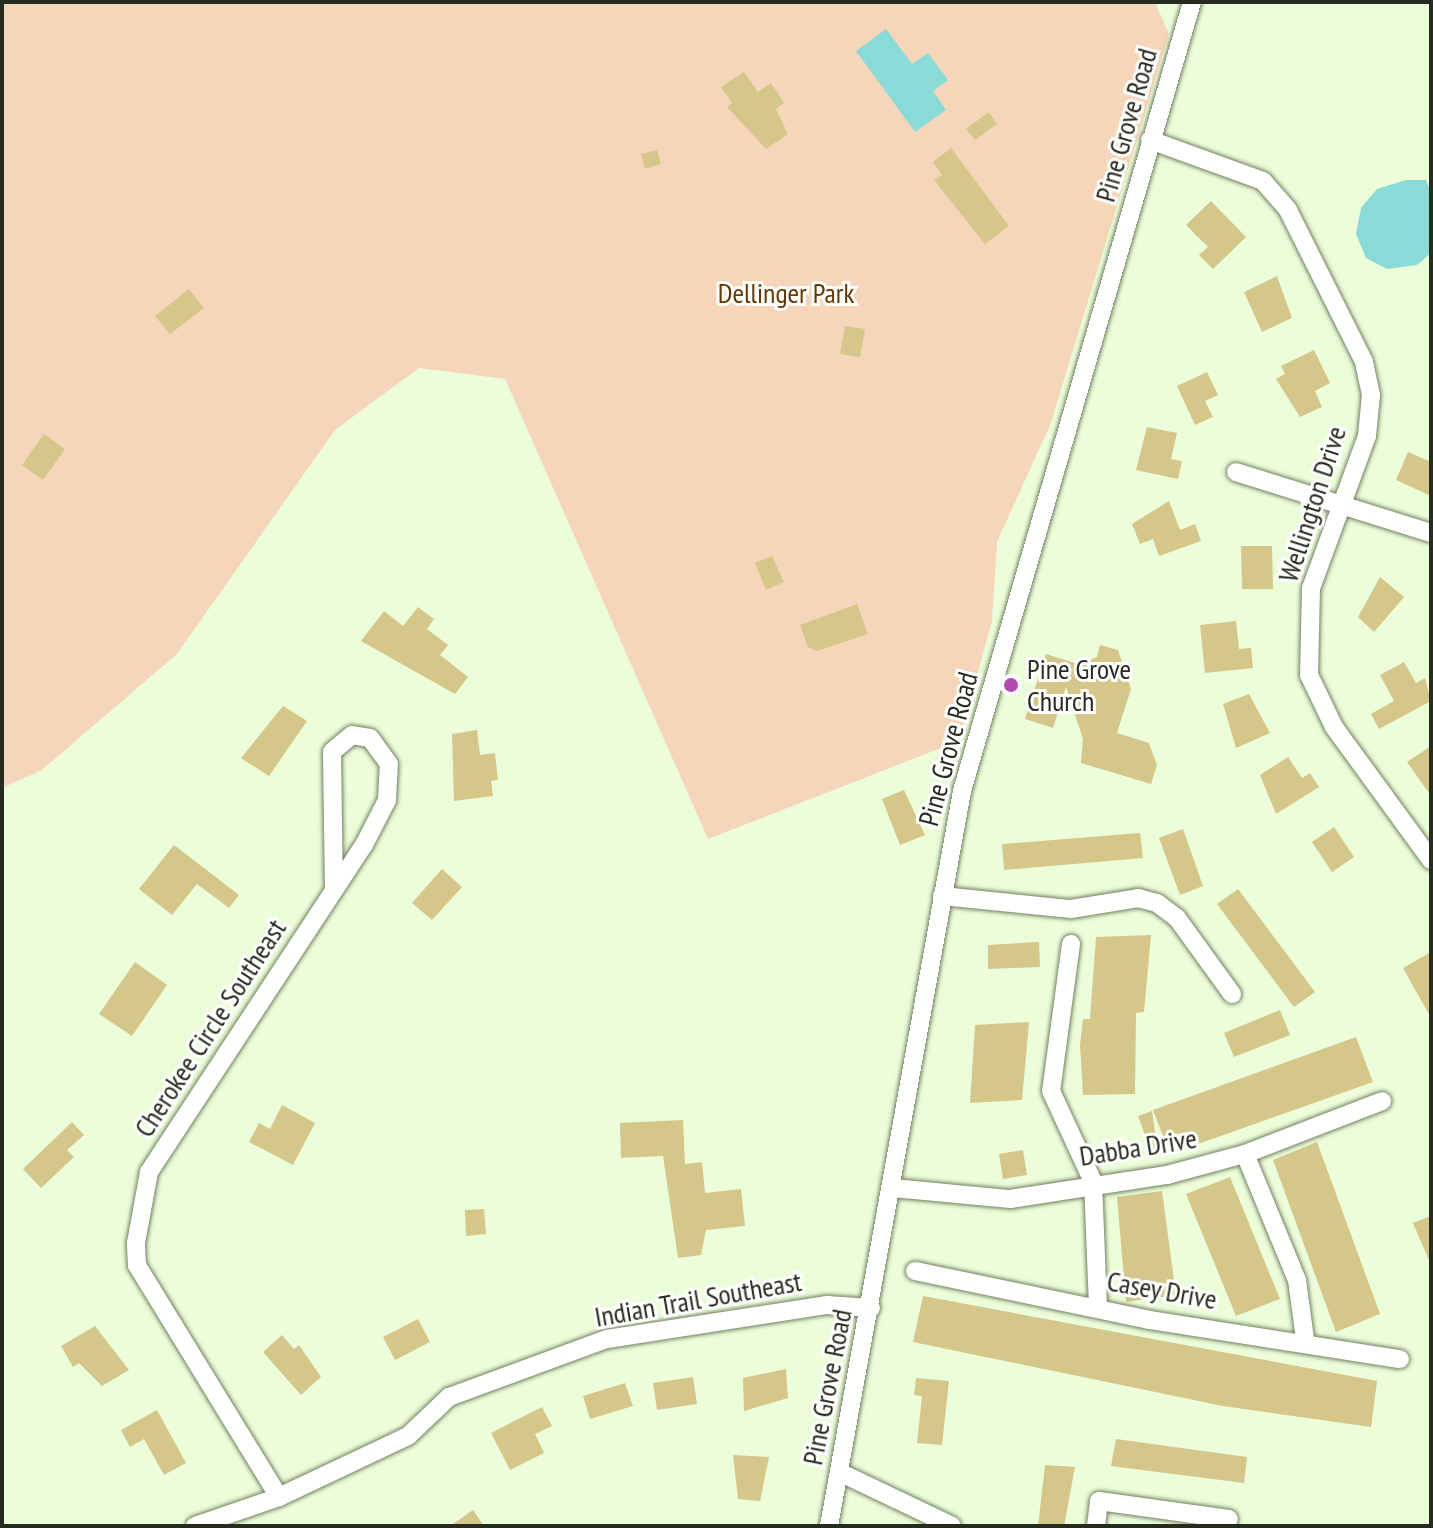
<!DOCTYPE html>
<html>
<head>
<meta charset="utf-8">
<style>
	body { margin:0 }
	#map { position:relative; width:1433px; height:1528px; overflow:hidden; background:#ecfdda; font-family:"PT Sans Narrow",sans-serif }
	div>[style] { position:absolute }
	.green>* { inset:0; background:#f6d6ba }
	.water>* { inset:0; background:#89dbd7 }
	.building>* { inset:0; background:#d5c689 }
	.roads { filter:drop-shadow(0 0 2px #728061) drop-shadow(0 0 2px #728061) }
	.minor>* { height:18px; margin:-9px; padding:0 9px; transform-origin:9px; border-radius:9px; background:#fff }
	.dots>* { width:22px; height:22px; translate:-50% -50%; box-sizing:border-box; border:4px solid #fff; border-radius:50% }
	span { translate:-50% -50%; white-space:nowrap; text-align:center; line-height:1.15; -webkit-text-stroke:6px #fff; paint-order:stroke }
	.street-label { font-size:28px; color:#252b1e }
	.park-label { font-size:28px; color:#643800 }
	.poi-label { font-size:28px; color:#252b1e }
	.left { translate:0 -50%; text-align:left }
	.frame { position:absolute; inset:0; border:4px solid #252b1e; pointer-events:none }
</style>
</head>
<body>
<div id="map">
	<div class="green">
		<i style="clip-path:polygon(2px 2px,1155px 2px,1169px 34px,1051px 423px,997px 542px,992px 621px,959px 741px,708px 839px,505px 379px,419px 368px,335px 430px,177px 654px,42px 770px,2px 788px)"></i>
	</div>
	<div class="water">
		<i style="clip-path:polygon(886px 29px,912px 64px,928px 53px,948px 80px,933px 91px,946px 110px,915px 132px,856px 51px)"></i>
		<i style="clip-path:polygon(1406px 180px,1426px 180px,1431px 192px,1431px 253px,1417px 265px,1387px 269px,1366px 258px,1356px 234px,1361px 208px,1377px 189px)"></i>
	</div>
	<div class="building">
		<i style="clip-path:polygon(744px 72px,758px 92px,771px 83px,784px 103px,776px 109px,788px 134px,766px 149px,727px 107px,732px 103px,721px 87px)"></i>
		<i style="clip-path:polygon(989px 112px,997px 124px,975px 140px,966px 129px)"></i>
		<i style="clip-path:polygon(951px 148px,1009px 226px,985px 244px,934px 180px,942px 175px,933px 162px)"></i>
		<i style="clip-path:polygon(657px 150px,661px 164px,645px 169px,641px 154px)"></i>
		<i style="clip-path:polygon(1211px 201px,1246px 237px,1213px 269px,1199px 255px,1208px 247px,1186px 225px)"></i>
		<i style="clip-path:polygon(1277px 276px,1292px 318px,1262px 332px,1244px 292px)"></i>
		<i style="clip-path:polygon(189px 289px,204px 308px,170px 334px,155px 316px)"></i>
		<i style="clip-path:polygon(845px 326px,865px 329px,860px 357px,840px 354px)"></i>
		<i style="clip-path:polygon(1314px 350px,1330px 383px,1315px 391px,1322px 407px,1300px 417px,1276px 379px,1285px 374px,1281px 366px)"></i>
		<i style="clip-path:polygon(1207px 372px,1218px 395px,1205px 401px,1213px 417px,1195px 425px,1177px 386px)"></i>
		<i style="clip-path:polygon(1147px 427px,1177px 433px,1171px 459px,1182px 461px,1178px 479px,1136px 470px)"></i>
		<i style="clip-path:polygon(44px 434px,65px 449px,43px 480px,22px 465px)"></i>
		<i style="clip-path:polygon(1408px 452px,1431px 462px,1431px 496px,1396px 480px)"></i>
		<i style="clip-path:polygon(1169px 501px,1180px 530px,1195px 524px,1201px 541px,1159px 556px,1153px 539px,1140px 544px,1132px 524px)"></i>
		<i style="clip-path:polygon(1241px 546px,1272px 546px,1273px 589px,1242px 589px)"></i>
		<i style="clip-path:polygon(772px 556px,784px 582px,766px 590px,755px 563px)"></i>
		<i style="clip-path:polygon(1380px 577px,1404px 597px,1374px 632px,1358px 617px)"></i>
		<i style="clip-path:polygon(857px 604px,868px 634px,817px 651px,808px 647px,800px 625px)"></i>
		<i style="clip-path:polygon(418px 607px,434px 619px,427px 629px,448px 645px,440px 655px,468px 677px,455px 694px,361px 641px,384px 611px,403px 626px)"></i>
		<i style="clip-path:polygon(1236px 621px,1239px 649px,1251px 648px,1253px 668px,1205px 673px,1200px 625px)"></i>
		<i style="clip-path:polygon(1100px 645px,1118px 650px,1131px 689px,1117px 733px,1149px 743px,1157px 765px,1151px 784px,1081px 763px,1083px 739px,1066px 687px,1053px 728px,1025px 719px,1046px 654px,1078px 664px,1097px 657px)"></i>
		<i style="clip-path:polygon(1404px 662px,1416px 683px,1425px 678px,1431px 701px,1379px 729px,1371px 714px,1394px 701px,1380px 675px)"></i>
		<i style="clip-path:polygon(1249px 694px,1270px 733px,1236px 748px,1223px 704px)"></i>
		<i style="clip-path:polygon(283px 706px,307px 721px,269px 776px,241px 758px)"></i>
		<i style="clip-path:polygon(477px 730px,480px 755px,495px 753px,498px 780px,491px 781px,493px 796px,454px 801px,452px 734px)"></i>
		<i style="clip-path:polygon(1431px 746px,1431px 796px,1407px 762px)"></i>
		<i style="clip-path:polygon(1288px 757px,1302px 778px,1310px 773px,1319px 787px,1276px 814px,1260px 775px)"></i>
		<i style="clip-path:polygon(904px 790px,925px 835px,900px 845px,882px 799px)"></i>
		<i style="clip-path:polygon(1334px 827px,1354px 857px,1332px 872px,1312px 842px)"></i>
		<i style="clip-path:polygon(1183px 829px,1203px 886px,1180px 895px,1159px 838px)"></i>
		<i style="clip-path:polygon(1140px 833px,1143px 858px,1004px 870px,1002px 844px)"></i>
		<i style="clip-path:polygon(174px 845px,239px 895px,229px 908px,197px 884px,172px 915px,139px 889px)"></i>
		<i style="clip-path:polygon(442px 869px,462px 887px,432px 920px,412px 903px)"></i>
		<i style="clip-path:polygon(1238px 889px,1315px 992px,1294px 1007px,1217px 904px)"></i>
		<i style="clip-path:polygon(1151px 935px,1144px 1012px,1136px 1013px,1135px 1094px,1083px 1095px,1080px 1045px,1083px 1019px,1090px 1019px,1096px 937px)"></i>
		<i style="clip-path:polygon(1039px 942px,1040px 967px,988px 969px,988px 945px)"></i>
		<i style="clip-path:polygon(1431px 952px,1431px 1018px,1403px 968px)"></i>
		<i style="clip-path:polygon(135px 962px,167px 985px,132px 1036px,99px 1014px)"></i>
		<i style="clip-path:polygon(1280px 1010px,1290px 1035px,1234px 1057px,1224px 1033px)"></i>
		<i style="clip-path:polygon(1029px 1022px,1022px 1100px,970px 1103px,975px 1025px)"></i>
		<i style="clip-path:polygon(1356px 1037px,1373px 1082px,1170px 1154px,1153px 1110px)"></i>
		<i style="clip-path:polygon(282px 1105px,315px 1123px,293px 1165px,249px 1142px,259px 1123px,270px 1129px)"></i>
		<i style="clip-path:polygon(1152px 1111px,1158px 1153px,1152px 1155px,1138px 1116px)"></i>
		<i style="clip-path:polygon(683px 1120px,685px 1164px,702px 1162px,705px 1193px,741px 1189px,745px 1226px,706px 1230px,701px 1255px,678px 1258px,663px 1156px,621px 1158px,620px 1123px)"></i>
		<i style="clip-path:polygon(72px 1122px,84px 1135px,67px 1150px,74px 1157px,41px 1188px,23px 1169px)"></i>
		<i style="clip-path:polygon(1317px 1142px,1380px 1314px,1336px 1332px,1273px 1160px)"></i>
		<i style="clip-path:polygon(1023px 1150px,1027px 1175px,1003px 1179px,999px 1154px)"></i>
		<i style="clip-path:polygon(1230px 1177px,1280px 1299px,1236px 1316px,1186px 1194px)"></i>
		<i style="clip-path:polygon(1162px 1191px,1176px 1295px,1126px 1302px,1117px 1197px)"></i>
		<i style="clip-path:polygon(484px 1209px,486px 1234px,466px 1236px,465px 1210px)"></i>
		<i style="clip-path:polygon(1431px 1216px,1431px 1265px,1413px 1223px)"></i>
		<i style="clip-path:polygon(923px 1296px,1377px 1381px,1371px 1427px,1223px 1406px,913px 1342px)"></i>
		<i style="clip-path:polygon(418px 1319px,430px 1342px,395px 1360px,383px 1337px)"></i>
		<i style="clip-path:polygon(95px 1326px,129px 1370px,102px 1386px,79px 1363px,73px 1367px,61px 1346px)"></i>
		<i style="clip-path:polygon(282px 1335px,294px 1349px,299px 1345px,321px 1377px,301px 1395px,263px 1352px)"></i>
		<i style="clip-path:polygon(786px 1369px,788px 1398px,744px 1411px,743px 1378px)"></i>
		<i style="clip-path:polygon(693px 1377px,697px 1404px,657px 1410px,653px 1383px)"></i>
		<i style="clip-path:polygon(916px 1378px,949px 1381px,942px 1445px,917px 1443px,922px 1396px,914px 1395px)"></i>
		<i style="clip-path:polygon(625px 1383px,633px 1406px,590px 1419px,583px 1396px)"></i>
		<i style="clip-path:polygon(542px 1407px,552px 1426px,535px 1434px,544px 1453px,510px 1470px,491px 1433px)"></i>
		<i style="clip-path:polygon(157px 1410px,186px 1463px,164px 1475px,144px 1439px,130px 1447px,121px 1430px)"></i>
		<i style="clip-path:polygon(1116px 1439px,1247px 1457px,1244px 1483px,1111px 1466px)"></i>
		<i style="clip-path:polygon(733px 1455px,769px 1457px,760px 1501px,738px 1499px)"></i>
		<i style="clip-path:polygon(1045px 1465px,1075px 1467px,1064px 1526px,1038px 1526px)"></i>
		<i style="clip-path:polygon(473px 1510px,484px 1526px,450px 1526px)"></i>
	</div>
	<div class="roads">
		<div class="minor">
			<i style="left:1150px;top:140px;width:120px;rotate:19.9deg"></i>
			<i style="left:1263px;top:181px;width:38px;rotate:49deg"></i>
			<i style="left:1288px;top:210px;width:170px;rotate:63.4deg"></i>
			<i style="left:1364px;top:362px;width:34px;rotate:78deg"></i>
			<i style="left:1371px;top:395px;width:41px;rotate:95.6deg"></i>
			<i style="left:1367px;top:436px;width:162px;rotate:110.2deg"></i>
			<i style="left:1311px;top:588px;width:87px;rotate:91.3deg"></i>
			<i style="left:1309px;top:675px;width:58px;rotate:64.3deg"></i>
			<i style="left:1334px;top:727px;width:165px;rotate:53.9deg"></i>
			<i style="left:1236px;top:472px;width:204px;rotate:17.4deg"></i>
			<i style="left:942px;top:896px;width:130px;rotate:5.8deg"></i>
			<i style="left:1071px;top:909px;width:68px;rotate:-9.3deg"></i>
			<i style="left:1138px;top:898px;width:20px;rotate:15deg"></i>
			<i style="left:1157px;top:903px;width:25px;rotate:37deg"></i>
			<i style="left:1177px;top:918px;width:94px;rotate:54.1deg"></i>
			<i style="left:1071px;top:944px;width:148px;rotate:97.7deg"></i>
			<i style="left:1051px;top:1091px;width:100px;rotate:65.2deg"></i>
			<i style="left:1093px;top:1182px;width:126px;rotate:87.7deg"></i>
			<i style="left:1245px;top:1154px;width:136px;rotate:67.6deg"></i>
			<i style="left:1297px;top:1280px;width:60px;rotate:82.3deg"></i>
			<i style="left:893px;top:1188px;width:118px;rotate:5.4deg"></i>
			<i style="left:1010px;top:1199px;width:159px;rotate:-8.7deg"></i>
			<i style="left:1167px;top:1175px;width:81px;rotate:-15.1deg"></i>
			<i style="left:1245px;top:1154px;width:147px;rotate:-21.1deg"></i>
			<i style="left:915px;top:1271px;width:240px;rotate:11.8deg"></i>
			<i style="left:1150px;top:1320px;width:253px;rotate:8.9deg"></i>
			<i style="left:839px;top:1472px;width:125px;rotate:25.5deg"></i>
			<i style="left:279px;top:1497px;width:272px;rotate:-121.5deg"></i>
			<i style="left:137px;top:1265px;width:22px;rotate:-93deg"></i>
			<i style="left:136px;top:1243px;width:72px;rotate:-79.6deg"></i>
			<i style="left:149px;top:1172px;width:391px;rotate:-56.7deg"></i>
			<i style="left:364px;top:845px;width:51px;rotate:-62.9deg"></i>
			<i style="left:387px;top:800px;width:36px;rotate:-87deg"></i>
			<i style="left:389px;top:764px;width:32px;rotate:-126deg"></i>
			<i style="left:370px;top:738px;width:18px;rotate:-171deg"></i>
			<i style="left:352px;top:735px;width:26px;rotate:140deg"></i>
			<i style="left:332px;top:752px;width:138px;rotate:89.2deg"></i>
			<i style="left:195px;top:1526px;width:89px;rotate:-19deg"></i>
			<i style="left:279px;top:1497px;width:143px;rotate:-25.3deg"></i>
			<i style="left:408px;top:1436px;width:57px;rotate:-43.6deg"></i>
			<i style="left:449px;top:1397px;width:168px;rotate:-20.2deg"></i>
			<i style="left:607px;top:1339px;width:223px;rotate:-8.8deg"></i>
			<i style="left:827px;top:1305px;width:44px;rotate:3.9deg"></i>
			<i style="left:829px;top:1526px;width:747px;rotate:-79.74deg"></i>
			<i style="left:962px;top:791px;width:822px;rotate:-73.75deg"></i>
			<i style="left:1096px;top:1526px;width:25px;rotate:-83deg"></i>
			<i style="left:1099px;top:1501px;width:131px;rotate:7.9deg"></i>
		</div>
	</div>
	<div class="dots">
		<i style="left:1011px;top:685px;background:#af4bb1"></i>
	</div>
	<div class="street-label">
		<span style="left:1126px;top:125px;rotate:-74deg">Pine Grove Road</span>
		<span style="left:1312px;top:504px;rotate:-72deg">Wellington Drive</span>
		<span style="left:948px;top:749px;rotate:-75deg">Pine Grove Road</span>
		<span style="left:210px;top:1028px;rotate:-57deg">Cherokee Circle Southeast</span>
		<span style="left:1138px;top:1147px;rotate:-9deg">Dabba Drive</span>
		<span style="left:1162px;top:1290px;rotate:10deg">Casey Drive</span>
		<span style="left:698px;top:1299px;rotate:-10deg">Indian Trail Southeast</span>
		<span style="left:827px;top:1387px;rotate:-79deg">Pine Grove Road</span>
	</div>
	<div class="park-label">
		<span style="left:786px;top:293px">Dellinger Park</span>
	</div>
	<div class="poi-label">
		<span class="left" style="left:1027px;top:685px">Pine Grove<br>Church</span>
	</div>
	<div class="frame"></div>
</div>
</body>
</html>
